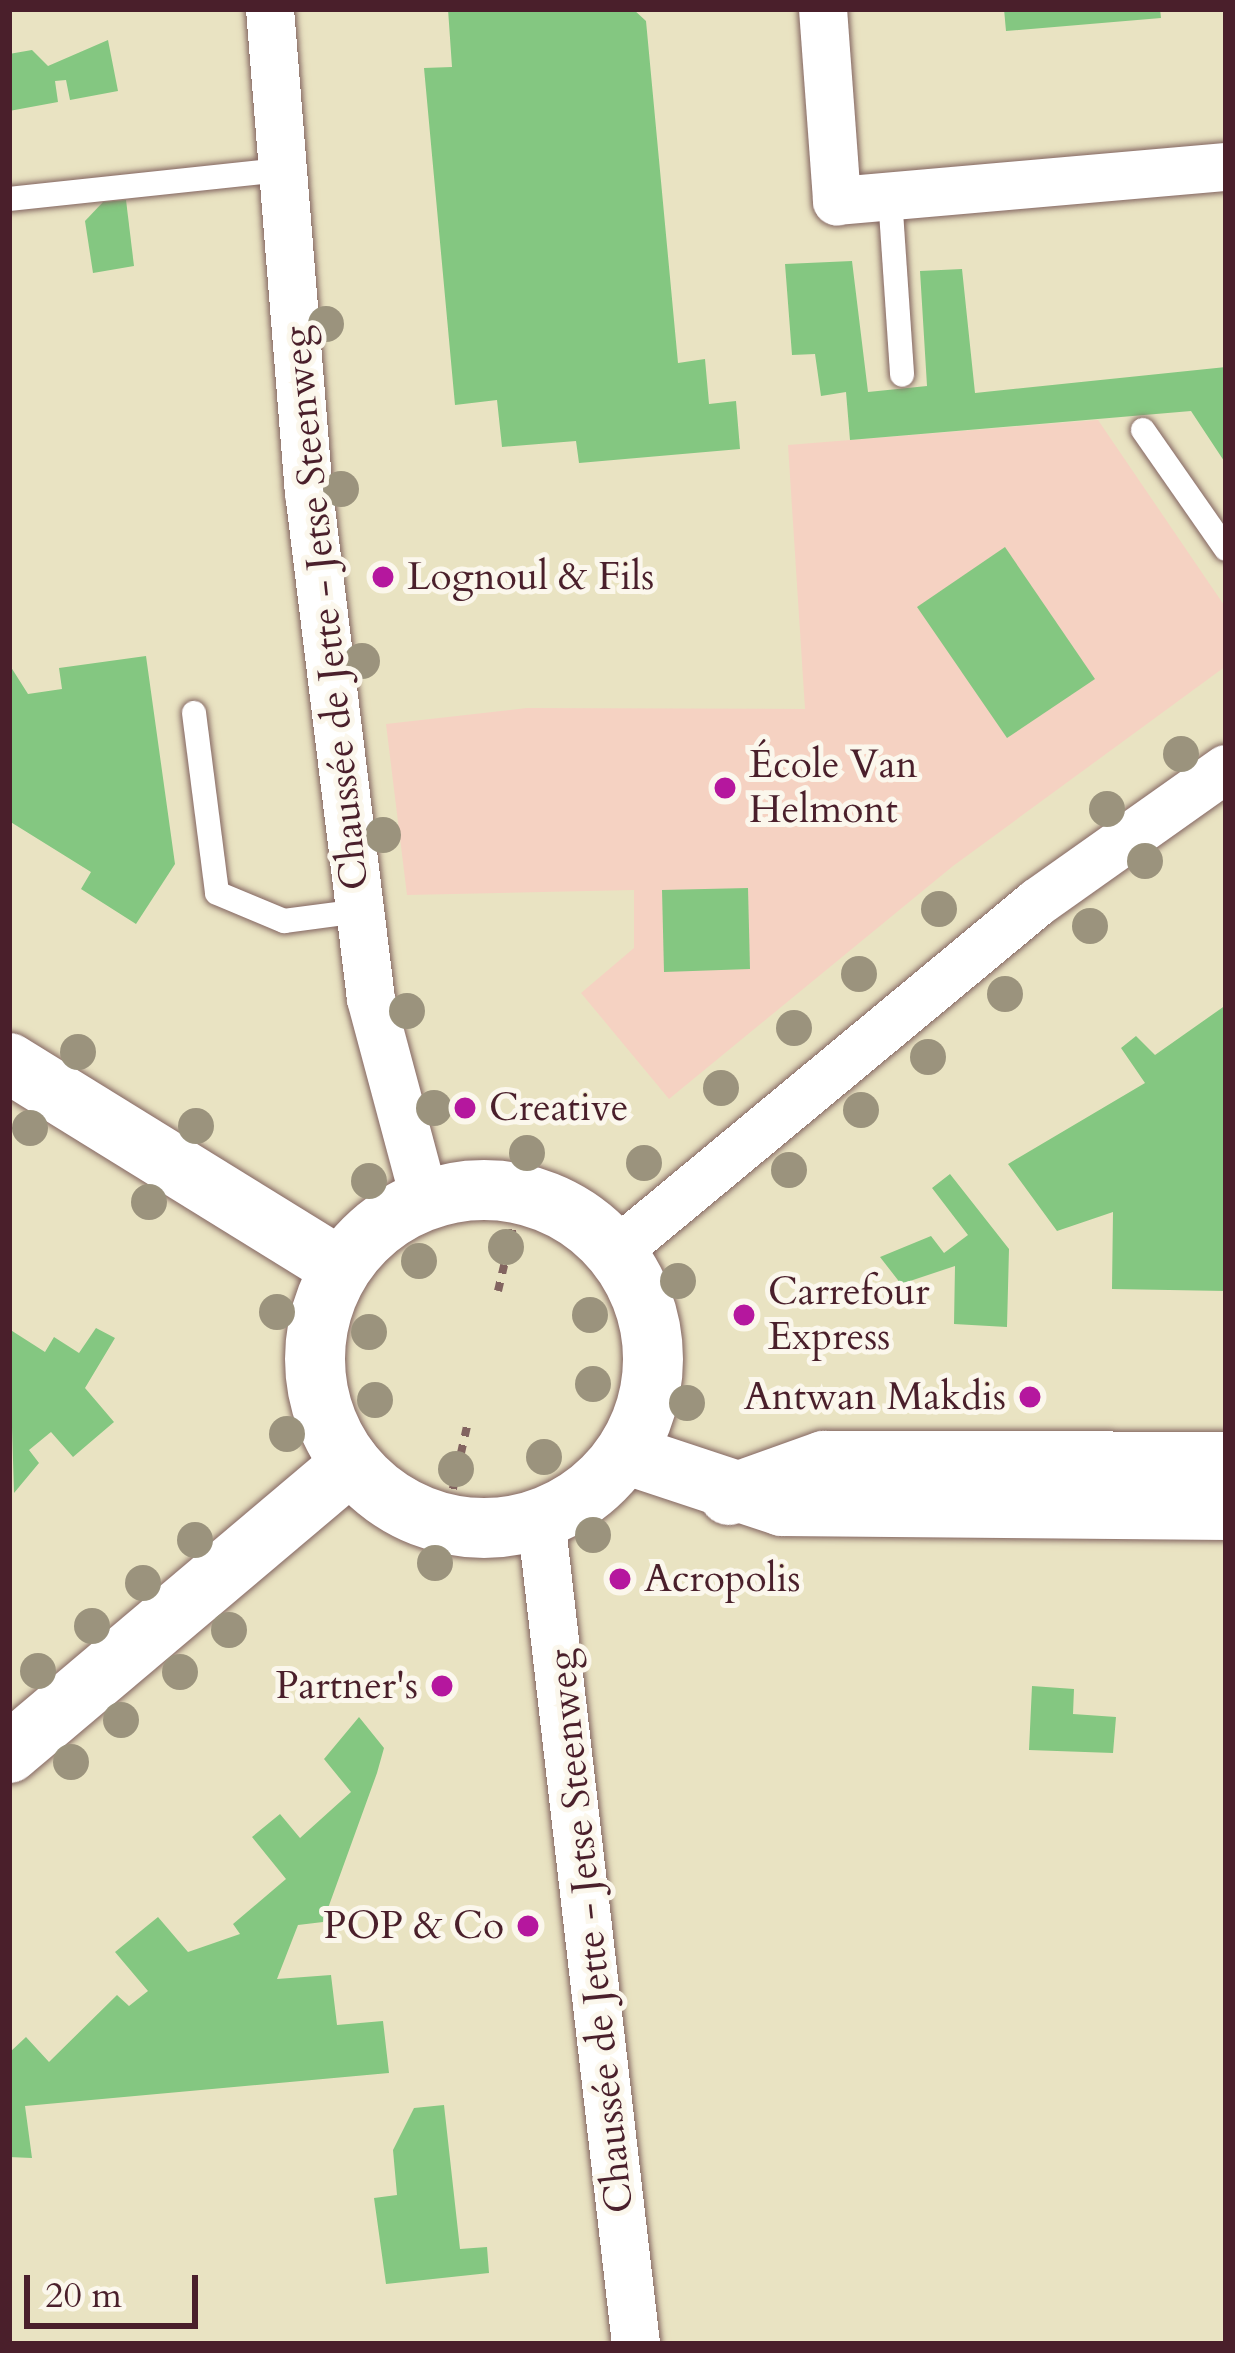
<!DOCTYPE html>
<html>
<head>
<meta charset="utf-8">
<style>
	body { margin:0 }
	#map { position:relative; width:1235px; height:2353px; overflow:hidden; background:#e9e3c2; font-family:Cardo,serif }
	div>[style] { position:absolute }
	.built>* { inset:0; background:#f5d2c2 }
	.green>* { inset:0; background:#84c781 }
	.path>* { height:8px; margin-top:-4px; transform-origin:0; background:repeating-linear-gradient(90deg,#826460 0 9px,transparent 0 18px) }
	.roads { filter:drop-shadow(0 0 3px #826460) drop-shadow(0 0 3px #826460) }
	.service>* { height:24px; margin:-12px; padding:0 12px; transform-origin:12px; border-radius:12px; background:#fff }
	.minor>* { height:48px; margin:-24px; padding:0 24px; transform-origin:24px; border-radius:24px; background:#fff }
	.tertiary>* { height:60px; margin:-30px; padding:0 30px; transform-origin:30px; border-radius:30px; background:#fff }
	.tertiary>.ring { margin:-30px; padding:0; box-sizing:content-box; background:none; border:60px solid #fff; border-radius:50% }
	.trees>* { width:36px; height:36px; margin:-18px; border-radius:50%; background:#9b937d }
	.dots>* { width:33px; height:33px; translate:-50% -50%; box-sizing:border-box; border:6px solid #fbf7ec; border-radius:50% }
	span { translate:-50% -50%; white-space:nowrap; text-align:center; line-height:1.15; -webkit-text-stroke:10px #fbf7ec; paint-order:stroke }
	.poi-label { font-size:39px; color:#4a1f2b }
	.left { translate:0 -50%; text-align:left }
	.right { translate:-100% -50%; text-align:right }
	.street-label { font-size:39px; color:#4a1f2b }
	.frame { position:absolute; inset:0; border:12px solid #4a1f2b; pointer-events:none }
	.scale { position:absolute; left:24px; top:2275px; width:174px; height:54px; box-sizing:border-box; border:6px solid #4a1f2b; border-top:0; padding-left:15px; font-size:36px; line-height:42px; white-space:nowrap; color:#4a1f2b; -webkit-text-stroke:9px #fbf7ec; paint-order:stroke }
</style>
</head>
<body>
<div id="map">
	<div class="built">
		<i style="clip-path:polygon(1098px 420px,1226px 608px,1226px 666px,953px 866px,669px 1099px,581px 993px,634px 948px,634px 890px,407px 895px,386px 724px,527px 708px,805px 709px,788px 445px)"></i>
	</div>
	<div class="green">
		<i style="clip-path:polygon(448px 9px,633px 9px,646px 21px,678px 363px,705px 359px,709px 404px,736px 401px,740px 449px,579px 463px,576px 441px,502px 447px,497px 400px,455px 405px,424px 68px,452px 67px)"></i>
		<i style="clip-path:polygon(1004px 9px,1160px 9px,1161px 18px,1006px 31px)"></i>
		<i style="clip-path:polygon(108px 40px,118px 91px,70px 100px,66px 80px,55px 81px,58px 102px,9px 111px,9px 54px,32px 50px,48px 66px)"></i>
		<i style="clip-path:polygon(126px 200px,134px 266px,93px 273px,85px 221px,103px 202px)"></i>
		<i style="clip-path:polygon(852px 261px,868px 392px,927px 386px,920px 271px,962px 269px,975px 393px,1226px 367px,1226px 464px,1191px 411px,850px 440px,846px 392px,821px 396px,815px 354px,792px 355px,785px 264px)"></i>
		<i style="clip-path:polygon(1005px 547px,1095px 679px,1007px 738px,917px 607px)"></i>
		<i style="clip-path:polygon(146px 656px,175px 864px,136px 924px,81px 889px,91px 872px,9px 821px,9px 664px,28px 694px,62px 689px,59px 668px)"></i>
		<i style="clip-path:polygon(748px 888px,750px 969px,664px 972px,662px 890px)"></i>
		<i style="clip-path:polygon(1226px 1005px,1226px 1291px,1112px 1289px,1113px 1212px,1057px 1231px,1008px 1164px,1145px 1083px,1121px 1048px,1136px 1036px,1155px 1055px)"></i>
		<i style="clip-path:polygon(950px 1174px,1009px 1249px,1007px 1327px,954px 1324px,955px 1266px,901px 1284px,880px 1257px,931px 1236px,944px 1253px,968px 1235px,932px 1188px)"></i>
		<i style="clip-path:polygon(96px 1328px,115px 1338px,85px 1388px,114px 1422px,73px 1457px,51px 1432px,29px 1450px,39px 1463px,14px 1493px,9px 1329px,45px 1352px,54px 1337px,79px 1353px)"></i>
		<i style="clip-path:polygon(1032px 1686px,1074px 1689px,1073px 1714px,1116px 1717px,1113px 1753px,1029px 1750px)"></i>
		<i style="clip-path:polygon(359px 1717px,384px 1748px,377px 1773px,323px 1922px,298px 1925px,277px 1979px,331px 1975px,337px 2025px,383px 2021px,389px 2073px,25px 2106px,32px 2158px,9px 2157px,9px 2053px,26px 2037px,49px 2062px,117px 1995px,129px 2006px,148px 1991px,115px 1952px,158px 1917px,188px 1952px,240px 1934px,233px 1924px,286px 1879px,252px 1837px,280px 1814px,300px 1838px,351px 1792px,324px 1759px)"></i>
		<i style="clip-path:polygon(444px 2105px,460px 2249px,487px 2247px,489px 2273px,386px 2284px,374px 2198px,397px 2195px,393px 2150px,414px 2108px)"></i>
	</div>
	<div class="path">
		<i style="left:498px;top:1291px;width:100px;rotate:-76.7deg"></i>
		<i style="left:445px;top:1524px;width:100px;rotate:-77.3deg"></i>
	</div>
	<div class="roads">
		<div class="service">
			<i style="left:890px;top:197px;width:178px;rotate:86.1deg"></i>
			<i style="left:9px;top:199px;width:273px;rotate:-6.1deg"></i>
			<i style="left:1143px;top:430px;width:145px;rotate:55.1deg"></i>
			<i style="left:194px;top:713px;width:181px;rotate:82.7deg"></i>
			<i style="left:217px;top:893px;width:73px;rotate:22.7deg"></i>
			<i style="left:284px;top:921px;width:77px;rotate:-7.5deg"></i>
		</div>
		<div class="minor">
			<i style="left:270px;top:9px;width:485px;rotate:85.4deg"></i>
			<i style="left:309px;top:492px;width:511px;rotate:83.03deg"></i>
			<i style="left:371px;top:999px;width:208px;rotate:75deg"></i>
			<i style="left:823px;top:9px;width:193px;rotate:85.8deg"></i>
			<i style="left:837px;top:201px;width:390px;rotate:-5deg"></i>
			<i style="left:616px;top:1252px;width:548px;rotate:-39.67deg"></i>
			<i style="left:1038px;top:902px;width:230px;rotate:-35.3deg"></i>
			<i style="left:541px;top:1519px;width:830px;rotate:83.43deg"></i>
		</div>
		<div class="tertiary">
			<i style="left:9px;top:1063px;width:390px;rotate:31.7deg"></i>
			<i class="ring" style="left:315px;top:1190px;width:278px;height:278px"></i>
			<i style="left:625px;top:1454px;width:165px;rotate:18.3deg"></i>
			<i style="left:782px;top:1506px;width:444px;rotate:0.5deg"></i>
			<i style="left:729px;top:1495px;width:101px;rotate:-19.7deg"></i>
			<i style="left:824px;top:1461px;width:402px;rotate:0.1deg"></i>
			<i style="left:9px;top:1753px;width:448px;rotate:-40.2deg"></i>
		</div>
	</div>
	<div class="trees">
		<i style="left:326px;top:324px"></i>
		<i style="left:341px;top:489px"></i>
		<i style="left:362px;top:661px"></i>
		<i style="left:1181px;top:754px"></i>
		<i style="left:1107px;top:809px"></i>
		<i style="left:383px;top:835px"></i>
		<i style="left:1145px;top:861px"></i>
		<i style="left:939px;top:909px"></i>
		<i style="left:1090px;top:926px"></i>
		<i style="left:859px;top:974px"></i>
		<i style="left:1005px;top:994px"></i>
		<i style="left:407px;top:1011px"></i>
		<i style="left:794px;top:1028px"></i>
		<i style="left:78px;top:1052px"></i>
		<i style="left:928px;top:1057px"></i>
		<i style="left:721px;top:1088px"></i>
		<i style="left:434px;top:1108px"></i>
		<i style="left:861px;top:1110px"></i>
		<i style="left:196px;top:1126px"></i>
		<i style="left:30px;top:1128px"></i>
		<i style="left:527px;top:1153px"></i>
		<i style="left:644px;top:1163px"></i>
		<i style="left:789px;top:1170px"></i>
		<i style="left:369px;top:1181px"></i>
		<i style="left:149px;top:1202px"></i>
		<i style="left:506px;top:1247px"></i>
		<i style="left:419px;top:1261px"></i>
		<i style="left:678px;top:1281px"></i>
		<i style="left:277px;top:1312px"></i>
		<i style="left:590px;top:1315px"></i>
		<i style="left:369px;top:1332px"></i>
		<i style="left:593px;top:1384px"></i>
		<i style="left:375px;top:1400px"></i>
		<i style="left:687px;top:1403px"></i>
		<i style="left:287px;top:1434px"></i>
		<i style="left:544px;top:1457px"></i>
		<i style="left:456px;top:1469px"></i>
		<i style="left:593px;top:1535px"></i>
		<i style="left:195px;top:1540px"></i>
		<i style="left:435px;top:1563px"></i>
		<i style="left:143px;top:1583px"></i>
		<i style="left:92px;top:1626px"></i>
		<i style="left:229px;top:1630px"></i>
		<i style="left:38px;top:1671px"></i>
		<i style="left:180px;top:1672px"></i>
		<i style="left:121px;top:1720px"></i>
		<i style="left:71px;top:1762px"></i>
	</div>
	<div class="dots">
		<i style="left:383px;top:577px;background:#b5179e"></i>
		<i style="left:725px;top:788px;background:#b5179e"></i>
		<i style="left:465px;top:1108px;background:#b5179e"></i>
		<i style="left:744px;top:1315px;background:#b5179e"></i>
		<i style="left:1030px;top:1397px;background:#b5179e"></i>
		<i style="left:620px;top:1579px;background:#b5179e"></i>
		<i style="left:442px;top:1686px;background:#b5179e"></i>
		<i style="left:528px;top:1926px;background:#b5179e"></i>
	</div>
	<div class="poi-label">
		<span class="left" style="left:407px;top:577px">Lognoul &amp; Fils</span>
		<span class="left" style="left:749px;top:788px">École Van<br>Helmont</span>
		<span class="left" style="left:489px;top:1108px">Creative</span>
		<span class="left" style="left:768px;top:1315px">Carrefour<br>Express</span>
		<span class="right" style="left:1006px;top:1397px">Antwan Makdis</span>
		<span class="left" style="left:644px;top:1579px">Acropolis</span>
		<span class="right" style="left:418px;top:1686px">Partner's</span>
		<span class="right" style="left:504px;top:1926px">POP &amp; Co</span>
	</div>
	<div class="street-label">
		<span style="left:326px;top:608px;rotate:-96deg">Chaussée de Jette - Jetse Steenweg</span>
		<span style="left:591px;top:1931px;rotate:-96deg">Chaussée de Jette - Jetse Steenweg</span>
	</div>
	<div class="frame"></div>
	<div class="scale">20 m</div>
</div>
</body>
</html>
